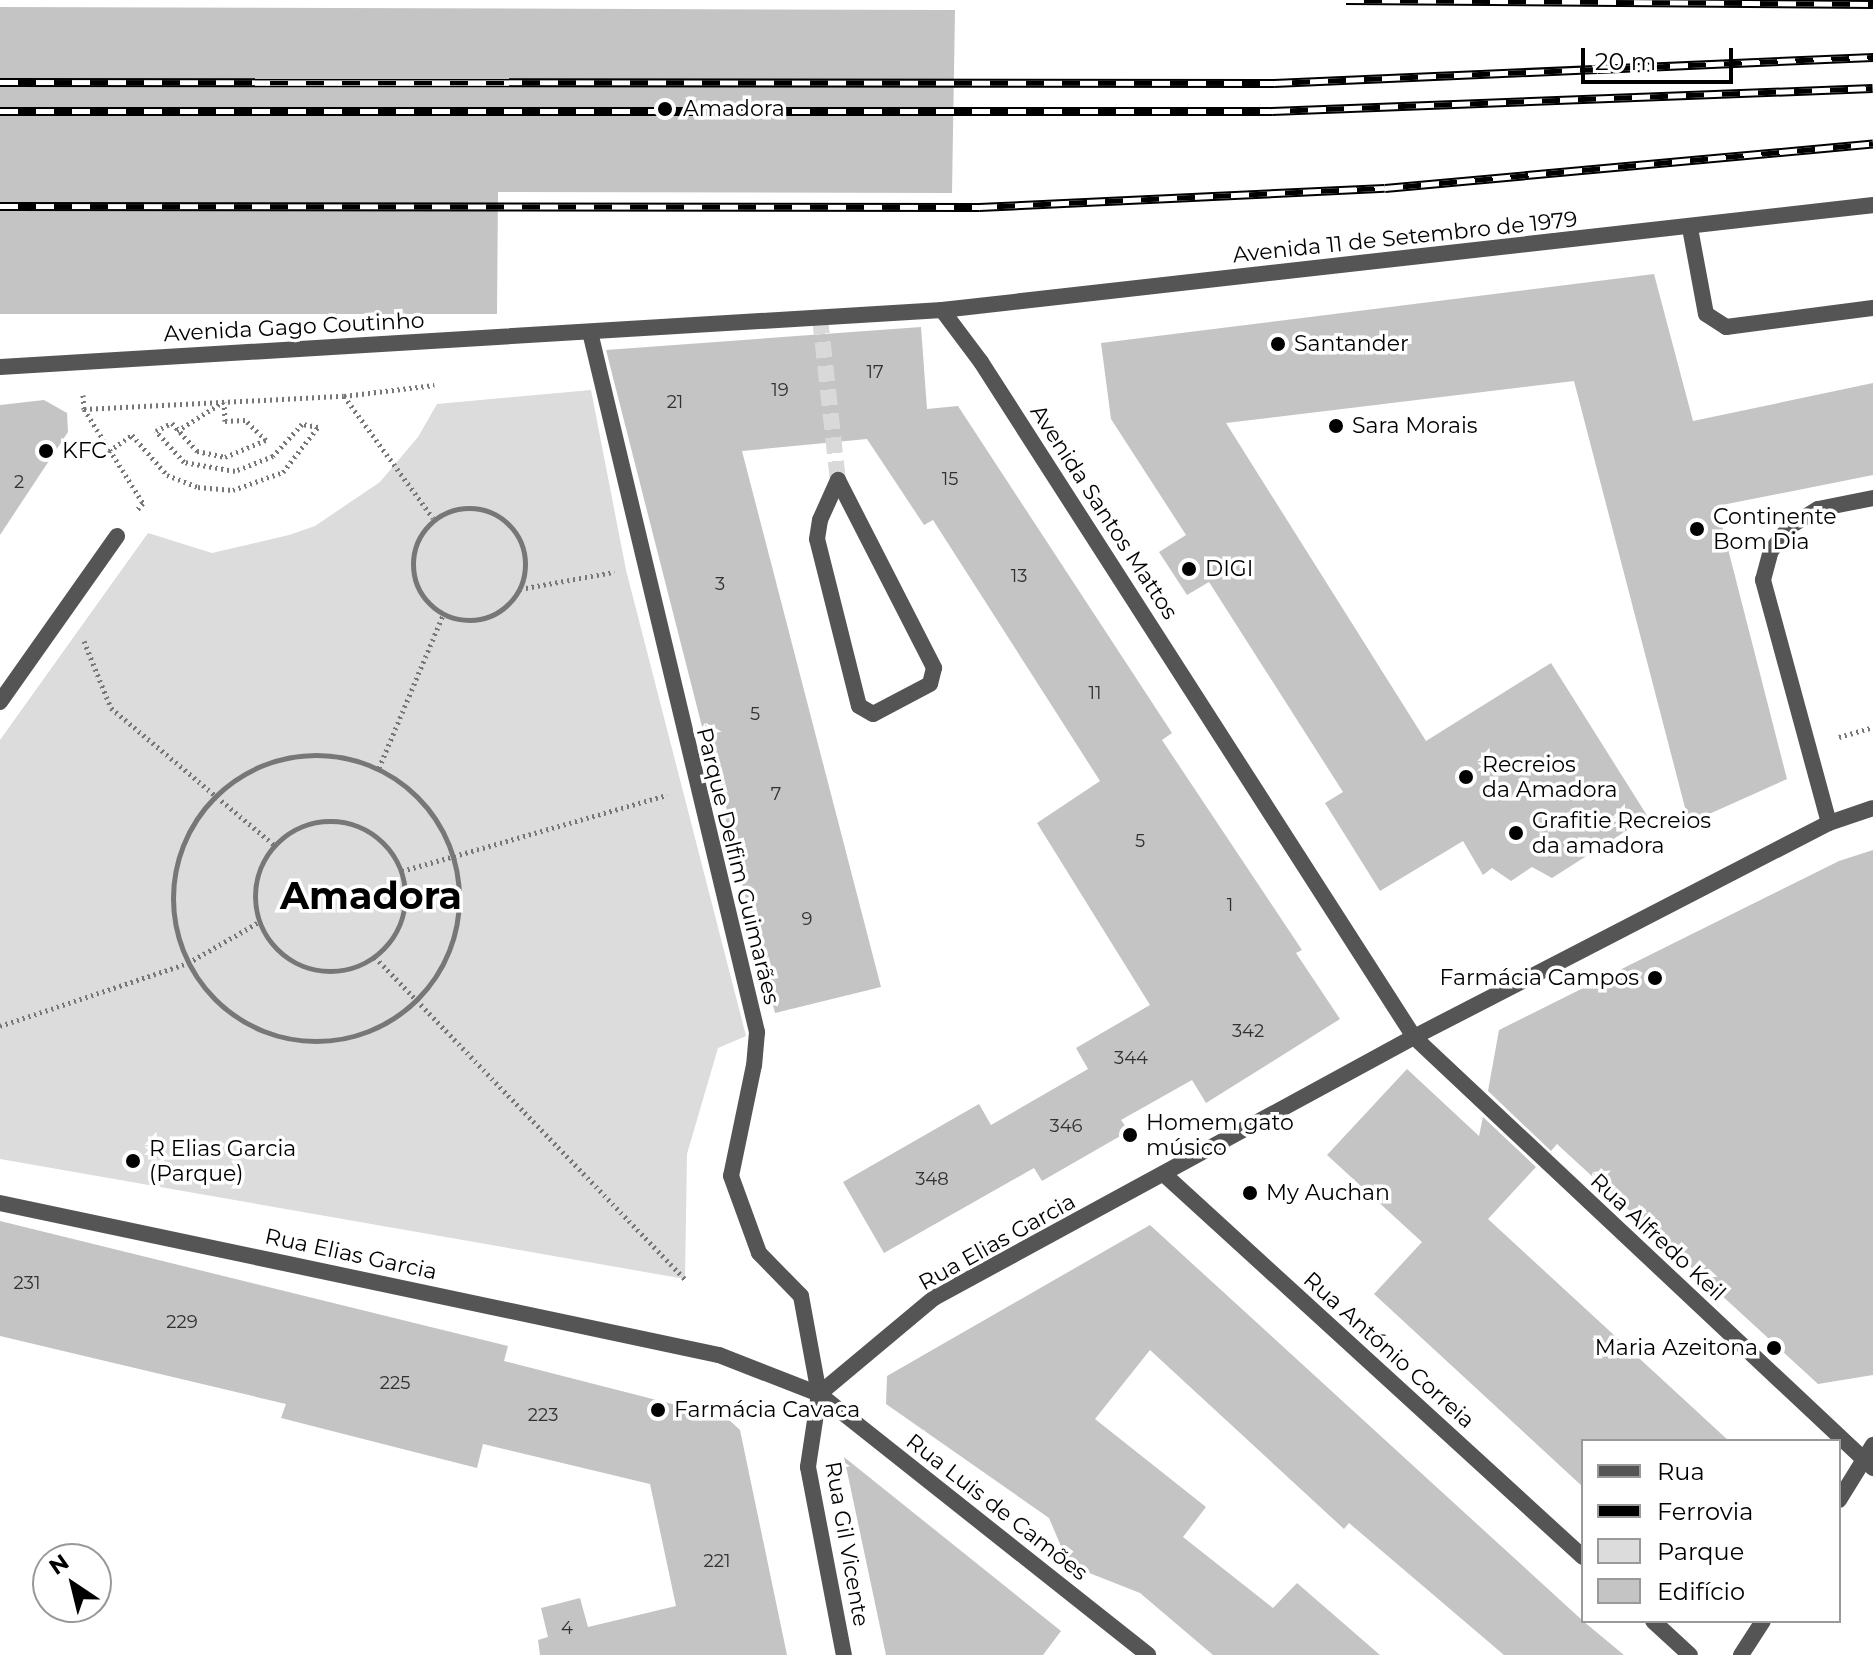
<!DOCTYPE html>
<html>
<head>
<meta charset="utf-8">
<style>
	body { margin:0 }
	#map { position:relative; width:1873px; height:1655px; overflow:hidden; background:#fff; font-family:Montserrat,sans-serif }
	div>[style] { position:absolute }
	.green>* { inset:0; background:#dcdcdc }
	.building>* { inset:0; background:#c4c4c4 }
	.minor-tunnel>* { height:16px; margin-top:-8px; transform-origin:0; background:repeating-linear-gradient(90deg,#d9d9d9 0 16px,transparent 0 24px) }
	.path>* { height:5px; margin-top:-2.5px; transform-origin:0; background:repeating-linear-gradient(90deg,#777 0 2px,transparent 0 6px) }
	.path>.ring { margin:-2.5px; padding:0; box-sizing:content-box; background:none; border:5px solid #777; border-radius:50% }
	.service>* { height:16px; margin:-8px; padding:0 8px; transform-origin:8px; border-radius:8px; background:#555 }
	.pedestrian>* { height:16px; margin:-8px; padding:0 8px; transform-origin:8px; border-radius:8px; background:#555 }
	.minor>* { height:16px; margin:-8px; padding:0 8px; transform-origin:8px; border-radius:8px; background:#555 }
	.tertiary>* { height:16px; margin:-8px; padding:0 8px; transform-origin:8px; border-radius:8px; background:#555 }
	.rail>* { height:9px; margin-top:-4.5px; transform-origin:0; background:repeating-linear-gradient(90deg,#fff 0 18px,#000 0 36px); box-sizing:border-box; border-block:2px solid #000 }
	.dots>* { width:22px; height:22px; translate:-50% -50%; box-sizing:border-box; border:4px solid #fff; border-radius:50% }
	span { translate:-50% -50%; white-space:nowrap; text-align:center; line-height:1.15; -webkit-text-stroke:7px #fff; paint-order:stroke }
	.number-label { font-size:18px; color:#313131 }
	.number-label span { -webkit-text-stroke-width:0 }
	.poi-label { font-size:22px; color:#000 }
	.left { translate:0 -50%; text-align:left }
	.right { translate:-100% -50%; text-align:right }
	.street-label { font-size:22px; color:#000 }
	.town-label { font-size:38px; color:#000; font-weight:700 }
	.legend { position:absolute; left:1581px; top:1439px; width:260px; height:184px; box-sizing:border-box; background:#fff; border:2px solid #999; margin:0; padding:10px 14px; list-style:none; font-size:24px; color:#000 }
	.legend li { display:flex; align-items:center; gap:16px; height:40px }
	.legend b { width:40px; border:2px solid #999 }
	.north { position:absolute; left:32px; top:1543px; width:80px; height:80px; box-sizing:border-box; background:#fff; border:2px solid #999; border-radius:50%; rotate:325deg; font-size:22px; font-weight:700; line-height:32px; text-align:center; color:#000 }
	.north::after { content:''; display:block; margin:auto; width:28px; height:36px; background:#000; clip-path:polygon(50% 0,100% 100%,50% 72%,0 100%) }
	.scale { position:absolute; left:1581px; top:48px; width:152px; height:36px; box-sizing:border-box; border:4px solid #000; border-top:0; padding-left:10px; font-size:24px; line-height:28px; white-space:nowrap; color:#000; -webkit-text-stroke:6px #fff; paint-order:stroke }
</style>
</head>
<body>
<div id="map">
	<div class="green">
		<i style="clip-path:polygon(591px 390px,626px 570px,746px 1036px,718px 1048px,687px 1154px,685px 1279px,0 1159px,0 740px,148px 533px,212px 553px,289px 535px,315px 526px,380px 482px,418px 437px,437px 404px)"></i>
	</div>
	<div class="building">
		<i style="clip-path:polygon(0 7px,955px 10px,952px 193px,498px 192px,497px 314px,0 314px)"></i>
		<i style="clip-path:polygon(1654px 274px,1693px 421px,1873px 383px,1873px 475px,1717px 506px,1787px 779px,1689px 823px,1574px 381px,1226px 423px,1426px 741px,1551px 663px,1648px 817px,1552px 878px,1532px 867px,1511px 881px,1492px 868px,1483px 875px,1463px 841px,1380px 891px,1325px 803px,1343px 792px,1209px 582px,1187px 595px,1159px 552px,1186px 535px,1111px 419px,1101px 343px)"></i>
		<i style="clip-path:polygon(921px 327px,927px 409px,958px 406px,1172px 733px,1162px 740px,1302px 950px,1296px 953px,1340px 1019px,1206px 1103px,1192px 1080px,1121px 1120px,1129px 1131px,1042px 1181px,1034px 1168px,884px 1253px,843px 1182px,979px 1104px,991px 1125px,1088px 1069px,1076px 1048px,1150px 1005px,1037px 823px,1100px 781px,933px 520px,924px 525px,867px 439px,742px 451px,881px 987px,775px 1013px,606px 350px)"></i>
		<i style="clip-path:polygon(44px 400px,67px 413px,68px 432px,0 535px,0 405px)"></i>
		<i style="clip-path:polygon(1873px 850px,1873px 1375px,1818px 1384px,1557px 1144px,1551px 1151px,1488px 1091px,1499px 1030px,1839px 861px)"></i>
		<i style="clip-path:polygon(1407px 1069px,1479px 1136px,1483px 1117px,1536px 1167px,1488px 1219px,1729px 1441px,1583px 1441px,1583px 1487px,1374px 1294px,1422px 1242px,1327px 1155px)"></i>
		<i style="clip-path:polygon(0 1221px,508px 1346px,504px 1361px,727px 1418px,740px 1430px,787px 1655px,540px 1655px,538px 1640px,548px 1637px,541px 1608px,580px 1598px,588px 1627px,676px 1606px,650px 1484px,483px 1444px,477px 1468px,281px 1418px,286px 1404px,0 1336px)"></i>
		<i style="clip-path:polygon(1150px 1225px,1583px 1621px,1624px 1655px,1504px 1655px,1349px 1523px,1344px 1529px,1150px 1350px,1095px 1419px,1206px 1507px,1183px 1537px,1273px 1608px,1297px 1583px,1380px 1655px,1213px 1655px,1140px 1593px,1069px 1565px,1049px 1518px,886px 1404px,887px 1376px)"></i>
		<i style="clip-path:polygon(844px 1457px,1061px 1631px,1043px 1655px,886px 1655px)"></i>
	</div>
	<div class="minor-tunnel">
		<i style="left:820px;top:318px;width:163px;rotate:83.7deg"></i>
	</div>
	<div class="path">
		<i style="left:83px;top:395px;width:14px;rotate:86deg"></i>
		<i style="left:84px;top:409px;width:111px;rotate:57.9deg"></i>
		<i style="left:143px;top:503px;width:9px;rotate:131deg"></i>
		<i style="left:344px;top:396px;width:151px;rotate:53.9deg"></i>
		<i style="left:84px;top:409px;width:260px;rotate:-2.9deg"></i>
		<i style="left:344px;top:396px;width:91px;rotate:-7deg"></i>
		<i style="left:177px;top:431px;width:54px;rotate:-32.2deg"></i>
		<i style="left:109px;top:451px;width:28px;rotate:-35deg"></i>
		<i style="left:132px;top:435px;width:53px;rotate:48.8deg"></i>
		<i style="left:167px;top:475px;width:33px;rotate:21deg"></i>
		<i style="left:198px;top:487px;width:35px;rotate:5deg"></i>
		<i style="left:233px;top:490px;width:53px;rotate:-19.8deg"></i>
		<i style="left:283px;top:472px;width:57px;rotate:-52.1deg"></i>
		<i style="left:318px;top:427px;width:16px;rotate:-169deg"></i>
		<i style="left:302px;top:424px;width:43px;rotate:132.2deg"></i>
		<i style="left:273px;top:456px;width:41px;rotate:158.5deg"></i>
		<i style="left:235px;top:471px;width:52px;rotate:-170deg"></i>
		<i style="left:184px;top:462px;width:42px;rotate:-132.1deg"></i>
		<i style="left:156px;top:431px;width:18px;rotate:-27deg"></i>
		<i style="left:172px;top:423px;width:38px;rotate:48deg"></i>
		<i style="left:197px;top:451px;width:29px;rotate:12deg"></i>
		<i style="left:225px;top:457px;width:44px;rotate:-22.5deg"></i>
		<i style="left:266px;top:440px;width:29px;rotate:-136deg"></i>
		<i style="left:245px;top:420px;width:20px;rotate:177deg"></i>
		<i style="left:225px;top:421px;width:19px;rotate:-93deg"></i>
		<i class="ring" style="left:413px;top:508px;width:107px;height:107px"></i>
		<i style="left:520px;top:589px;width:96px;rotate:-10.3deg"></i>
		<i style="left:84px;top:641px;width:72px;rotate:68.1deg"></i>
		<i style="left:111px;top:708px;width:213px;rotate:40deg"></i>
		<i style="left:1839px;top:737px;width:35px;rotate:-16deg"></i>
		<i class="ring" style="left:173px;top:755px;width:281px;height:281px"></i>
		<i style="left:379px;top:768px;width:166px;rotate:-67.3deg"></i>
		<i class="ring" style="left:255px;top:821px;width:145px;height:145px"></i>
		<i style="left:402px;top:871px;width:276px;rotate:-16deg"></i>
		<i style="left:375px;top:957px;width:447px;rotate:46.1deg"></i>
		<i style="left:0;top:1026px;width:198px;rotate:-18.5deg"></i>
		<i style="left:188px;top:963px;width:82px;rotate:-30deg"></i>
	</div>
	<div class="service">
		<i style="left:754px;top:1065px;width:113px;rotate:101.7deg"></i>
		<i style="left:731px;top:1176px;width:82px;rotate:70deg"></i>
		<i style="left:759px;top:1253px;width:60px;rotate:45.7deg"></i>
		<i style="left:801px;top:1296px;width:100px;rotate:79.6deg"></i>
	</div>
	<div class="pedestrian">
		<i style="left:590px;top:332px;width:720px;rotate:76.58deg"></i>
		<i style="left:757px;top:1032px;width:33px;rotate:95deg"></i>
		<i style="left:0;top:702px;width:203px;rotate:-54.8deg"></i>
		<i style="left:1829px;top:823px;width:252px;rotate:-105.2deg"></i>
		<i style="left:1763px;top:580px;width:30px;rotate:-75deg"></i>
		<i style="left:1771px;top:551px;width:30px;rotate:-53deg"></i>
		<i style="left:1789px;top:527px;width:34px;rotate:-32deg"></i>
		<i style="left:1818px;top:509px;width:56px;rotate:-11.3deg"></i>
	</div>
	<div class="minor">
		<i style="left:1690px;top:228px;width:87px;rotate:79.5deg"></i>
		<i style="left:1706px;top:314px;width:24px;rotate:33deg"></i>
		<i style="left:1726px;top:327px;width:148px;rotate:-7.4deg"></i>
		<i style="left:942px;top:310px;width:937px;rotate:-6.43deg"></i>
		<i style="left:0;top:367px;width:944px;rotate:-3.46deg"></i>
		<i style="left:942px;top:310px;width:65px;rotate:53.1deg"></i>
		<i style="left:981px;top:362px;width:802px;rotate:57.32deg"></i>
		<i style="left:1414px;top:1037px;width:630px;rotate:43.2deg"></i>
		<i style="left:838px;top:480px;width:211px;rotate:62.9deg"></i>
		<i style="left:934px;top:668px;width:16px;rotate:104deg"></i>
		<i style="left:930px;top:684px;width:64px;rotate:152.2deg"></i>
		<i style="left:873px;top:714px;width:16px;rotate:-150deg"></i>
		<i style="left:859px;top:706px;width:172px;rotate:-104.1deg"></i>
		<i style="left:817px;top:539px;width:19px;rotate:-81deg"></i>
		<i style="left:820px;top:520px;width:44px;rotate:-65.8deg"></i>
		<i style="left:1166px;top:1176px;width:565px;rotate:42.42deg"></i>
		<i style="left:819px;top:1394px;width:74px;rotate:98.6deg"></i>
		<i style="left:808px;top:1467px;width:191px;rotate:79.2deg"></i>
		<i style="left:1839px;top:1500px;width:65px;rotate:-58.3deg"></i>
		<i style="left:1653px;top:1621px;width:50px;rotate:42.6deg"></i>
		<i style="left:1741px;top:1655px;width:40px;rotate:-57.1deg"></i>
	</div>
	<div class="tertiary">
		<i style="left:0;top:1203px;width:735px;rotate:11.94deg"></i>
		<i style="left:719px;top:1355px;width:107px;rotate:21.3deg"></i>
		<i style="left:819px;top:1394px;width:420px;rotate:38.4deg"></i>
		<i style="left:819px;top:1394px;width:150px;rotate:-39.9deg"></i>
		<i style="left:934px;top:1298px;width:546px;rotate:-28.54deg"></i>
		<i style="left:1414px;top:1037px;width:467px;rotate:-27.3deg"></i>
		<i style="left:1829px;top:823px;width:46px;rotate:-18.8deg"></i>
	</div>
	<div class="rail">
		<i style="left:1346px;top:0;width:527px;rotate:0.43deg"></i>
		<i style="left:0;top:82px;width:1274px;rotate:0.04deg"></i>
		<i style="left:1274px;top:83px;width:600px;rotate:-2.49deg"></i>
		<i style="left:0;top:111px;width:1272px"></i>
		<i style="left:1272px;top:111px;width:601px;rotate:-2.19deg"></i>
		<i style="left:0;top:206px;width:979px;rotate:0.06deg"></i>
		<i style="left:979px;top:207px;width:406px;rotate:-2.7deg"></i>
		<i style="left:1385px;top:188px;width:490px;rotate:-5.2deg"></i>
	</div>
	<div class="dots">
		<i style="left:665px;top:109px;background:#000"></i>
		<i style="left:1278px;top:344px;background:#000"></i>
		<i style="left:1336px;top:426px;background:#000"></i>
		<i style="left:46px;top:451px;background:#000"></i>
		<i style="left:1697px;top:529px;background:#000"></i>
		<i style="left:1189px;top:569px;background:#000"></i>
		<i style="left:1466px;top:777px;background:#000"></i>
		<i style="left:1516px;top:833px;background:#000"></i>
		<i style="left:1655px;top:978px;background:#000"></i>
		<i style="left:1130px;top:1135px;background:#000"></i>
		<i style="left:133px;top:1161px;background:#000"></i>
		<i style="left:1250px;top:1193px;background:#000"></i>
		<i style="left:1774px;top:1348px;background:#000"></i>
		<i style="left:658px;top:1410px;background:#000"></i>
	</div>
	<div class="number-label">
		<span style="left:875px;top:372px">17</span>
		<span style="left:780px;top:390px">19</span>
		<span style="left:675px;top:402px">21</span>
		<span style="left:950px;top:479px">15</span>
		<span style="left:19px;top:482px">2</span>
		<span style="left:1019px;top:576px">13</span>
		<span style="left:720px;top:584px">3</span>
		<span style="left:1095px;top:693px">11</span>
		<span style="left:755px;top:714px">5</span>
		<span style="left:776px;top:794px">7</span>
		<span style="left:1140px;top:841px">5</span>
		<span style="left:1230px;top:905px">1</span>
		<span style="left:807px;top:919px">9</span>
		<span style="left:1248px;top:1031px">342</span>
		<span style="left:1131px;top:1058px">344</span>
		<span style="left:1066px;top:1126px">346</span>
		<span style="left:932px;top:1179px">348</span>
		<span style="left:27px;top:1283px">231</span>
		<span style="left:182px;top:1322px">229</span>
		<span style="left:395px;top:1383px">225</span>
		<span style="left:543px;top:1415px">223</span>
		<span style="left:717px;top:1561px">221</span>
		<span style="left:567px;top:1628px">4</span>
	</div>
	<div class="poi-label">
		<span class="left" style="left:683px;top:109px">Amadora</span>
		<span class="left" style="left:1294px;top:344px">Santander</span>
		<span class="left" style="left:1352px;top:426px">Sara Morais</span>
		<span class="left" style="left:62px;top:451px">KFC</span>
		<span class="left" style="left:1713px;top:529px">Continente<br>Bom Dia</span>
		<span class="left" style="left:1205px;top:569px">DIGI</span>
		<span class="left" style="left:1482px;top:777px">Recreios<br>da Amadora</span>
		<span class="left" style="left:1532px;top:833px">Grafitie Recreios<br>da amadora</span>
		<span class="right" style="left:1639px;top:978px">Farmácia Campos</span>
		<span class="left" style="left:1146px;top:1135px">Homem gato<br>músico</span>
		<span class="left" style="left:149px;top:1161px">R Elias Garcia<br>(Parque)</span>
		<span class="left" style="left:1266px;top:1193px">My Auchan</span>
		<span class="right" style="left:1758px;top:1348px">Maria Azeitona</span>
		<span class="left" style="left:674px;top:1410px">Farmácia Cavaca</span>
	</div>
	<div class="street-label">
		<span style="left:1405px;top:237px;rotate:-6deg">Avenida 11 de Setembro de 1979</span>
		<span style="left:294px;top:327px;rotate:-3deg">Avenida Gago Coutinho</span>
		<span style="left:1104px;top:512px;rotate:57deg">Avenida Santos Mattos</span>
		<span style="left:738px;top:866px;rotate:76deg">Parque Delfim Guimarães</span>
		<span style="left:1658px;top:1237px;rotate:43deg">Rua Alfredo Keil</span>
		<span style="left:997px;top:1242px;rotate:-29deg">Rua Elias Garcia</span>
		<span style="left:351px;top:1254px;rotate:12deg">Rua Elias Garcia</span>
		<span style="left:1389px;top:1350px;rotate:42deg">Rua António Correia</span>
		<span style="left:997px;top:1507px;rotate:38deg">Rua Luis de Camões</span>
		<span style="left:847px;top:1544px;rotate:80deg">Rua Gil Vicente</span>
	</div>
	<div class="town-label">
		<span style="left:371px;top:896px">Amadora</span>
	</div>
	<ul class="legend">
	<li><b style="height:10px;background:#555"></b>Rua</li>
	<li><b style="height:10px;background:#000"></b>Ferrovia</li>
	<li><b style="height:22px;background:#dcdcdc"></b>Parque</li>
	<li><b style="height:22px;background:#c4c4c4"></b>Edifício</li>
	</ul>
	<div class="north">N</div>
	<div class="scale">20 m</div>
</div>
</body>
</html>
